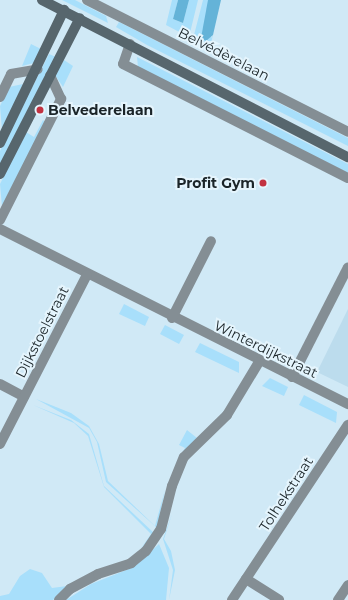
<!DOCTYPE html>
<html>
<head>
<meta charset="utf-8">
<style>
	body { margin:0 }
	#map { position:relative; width:348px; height:600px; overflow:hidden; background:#d0e9f6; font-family:Montserrat,sans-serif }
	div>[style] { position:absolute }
	.built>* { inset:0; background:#bcdced }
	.green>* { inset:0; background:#a8dffb }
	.water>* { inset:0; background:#64b3d8 }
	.street>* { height:10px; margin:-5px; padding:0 5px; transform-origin:5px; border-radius:5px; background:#848e94 }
	.secondary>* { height:10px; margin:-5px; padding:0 5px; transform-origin:5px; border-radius:5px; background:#57666d }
	.dots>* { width:11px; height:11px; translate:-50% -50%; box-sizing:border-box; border:2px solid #e5f5fd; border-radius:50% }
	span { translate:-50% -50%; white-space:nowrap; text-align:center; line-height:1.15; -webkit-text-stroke:4px #e5f5fd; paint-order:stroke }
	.street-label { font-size:14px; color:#1b2529 }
	.poi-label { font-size:14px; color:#1b2529; font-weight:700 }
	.left { translate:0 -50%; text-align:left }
	.right { translate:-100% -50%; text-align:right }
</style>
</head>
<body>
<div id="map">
	<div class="built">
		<i style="clip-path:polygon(348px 309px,348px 387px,317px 372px)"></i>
	</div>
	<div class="green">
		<i style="clip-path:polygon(62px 0,75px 0,106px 16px,108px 23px)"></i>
		<i style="clip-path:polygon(172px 0,178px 0,173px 19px,183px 23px,189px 0,198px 0,189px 37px,166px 25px)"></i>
		<i style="clip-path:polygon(203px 0,208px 0,211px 38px,213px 35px,210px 47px,193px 39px)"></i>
		<i style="clip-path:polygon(119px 22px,348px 138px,348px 146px,147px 45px,116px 27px)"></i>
		<i style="clip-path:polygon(31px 44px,41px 49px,34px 63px,22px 66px)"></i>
		<i style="clip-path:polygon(49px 54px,56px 57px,0 167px,0 151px)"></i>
		<i style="clip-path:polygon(137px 57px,348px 164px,348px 173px,138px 67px)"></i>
		<i style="clip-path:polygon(64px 60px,73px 66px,63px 87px,55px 75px)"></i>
		<i style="clip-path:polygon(23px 84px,2px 130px,0 106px,9px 87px)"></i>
		<i style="clip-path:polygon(43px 120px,45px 122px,2px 207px,0 184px,26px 132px,34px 137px)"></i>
		<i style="clip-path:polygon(124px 304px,149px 317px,145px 326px,119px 314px)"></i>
		<i style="clip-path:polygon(165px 325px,184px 335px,179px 344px,160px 334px)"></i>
		<i style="clip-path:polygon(200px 343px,239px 362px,239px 373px,195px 352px)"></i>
		<i style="clip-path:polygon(270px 378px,288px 387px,284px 396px,262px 386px)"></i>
		<i style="clip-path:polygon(304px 395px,337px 412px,336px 423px,299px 405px)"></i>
		<i style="clip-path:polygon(36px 399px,71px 413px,89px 426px,99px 444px,108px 481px,155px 526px,165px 490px,157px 528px,106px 482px,97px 442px,89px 428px)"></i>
		<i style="clip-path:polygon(33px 405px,71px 420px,89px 434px,104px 486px,154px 533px,140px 550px,151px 534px,104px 487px,88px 436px,74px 423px)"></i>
		<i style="clip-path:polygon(187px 430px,197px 438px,176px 463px,185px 448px,179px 445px)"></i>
		<i style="clip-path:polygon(172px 514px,164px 539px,171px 551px,175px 570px,169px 600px,173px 570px,163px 539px)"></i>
		<i style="clip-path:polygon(159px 544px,169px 568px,166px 600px,66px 600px,91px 584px,134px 567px)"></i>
		<i style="clip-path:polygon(30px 569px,42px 573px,52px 588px,67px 586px,53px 600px,0 600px,0 596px,9px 594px,20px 576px)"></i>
	</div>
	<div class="water">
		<i style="clip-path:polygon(178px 0,189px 0,183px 23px,173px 19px)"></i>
		<i style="clip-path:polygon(208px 0,221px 0,213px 35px,206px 41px,201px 38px)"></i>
	</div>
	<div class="street">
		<i style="left:87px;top:0;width:292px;rotate:26.8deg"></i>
		<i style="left:130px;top:44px;width:21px;rotate:109deg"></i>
		<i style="left:123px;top:64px;width:252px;rotate:26.9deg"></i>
		<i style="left:0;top:97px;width:25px;rotate:-64deg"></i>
		<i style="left:11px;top:74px;width:27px;rotate:-10deg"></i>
		<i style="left:0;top:220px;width:136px;rotate:-63.2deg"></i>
		<i style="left:61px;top:99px;width:26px;rotate:-115deg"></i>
		<i style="left:0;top:229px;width:390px;rotate:26.7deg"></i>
		<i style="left:172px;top:318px;width:86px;rotate:-63.1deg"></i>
		<i style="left:292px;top:377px;width:123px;rotate:-63deg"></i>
		<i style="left:0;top:384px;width:27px;rotate:28deg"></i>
		<i style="left:0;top:444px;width:190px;rotate:-62.8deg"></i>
		<i style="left:246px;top:579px;width:39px;rotate:32deg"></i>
		<i style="left:59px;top:600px;width:16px;rotate:-45deg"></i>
		<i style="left:70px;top:589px;width:32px;rotate:-28deg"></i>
		<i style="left:98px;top:574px;width:35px;rotate:-18deg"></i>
		<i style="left:131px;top:563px;width:19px;rotate:-39deg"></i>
		<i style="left:146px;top:551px;width:27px;rotate:-56deg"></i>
		<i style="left:161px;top:529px;width:44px;rotate:-75.7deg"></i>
		<i style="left:172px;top:486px;width:31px;rotate:-68deg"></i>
		<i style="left:184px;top:457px;width:60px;rotate:-44.3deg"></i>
		<i style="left:227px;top:415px;width:62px;rotate:-58.9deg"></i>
		<i style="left:232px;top:600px;width:210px;rotate:-56.5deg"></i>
		<i style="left:338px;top:600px;width:18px;rotate:-56deg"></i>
	</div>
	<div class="secondary">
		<i style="left:42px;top:0;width:344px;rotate:27.2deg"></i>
		<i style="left:0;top:143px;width:148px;rotate:-64.3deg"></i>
		<i style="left:0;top:174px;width:175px;rotate:-62.9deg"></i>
	</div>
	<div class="dots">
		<i style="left:40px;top:110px;background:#c23241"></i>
		<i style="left:263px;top:183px;background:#c23241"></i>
	</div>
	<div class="street-label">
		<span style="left:224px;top:54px;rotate:27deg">Belvédèrelaan</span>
		<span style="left:42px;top:332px;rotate:-63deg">Dijkstoelstraat</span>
		<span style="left:266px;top:349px;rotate:26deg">Winterdijkstraat</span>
		<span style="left:286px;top:494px;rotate:-57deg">Tolhekstraat</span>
	</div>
	<div class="poi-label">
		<span class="left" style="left:48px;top:110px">Belvederelaan</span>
		<span class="right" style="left:255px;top:183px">Profit Gym</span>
	</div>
</div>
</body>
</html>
